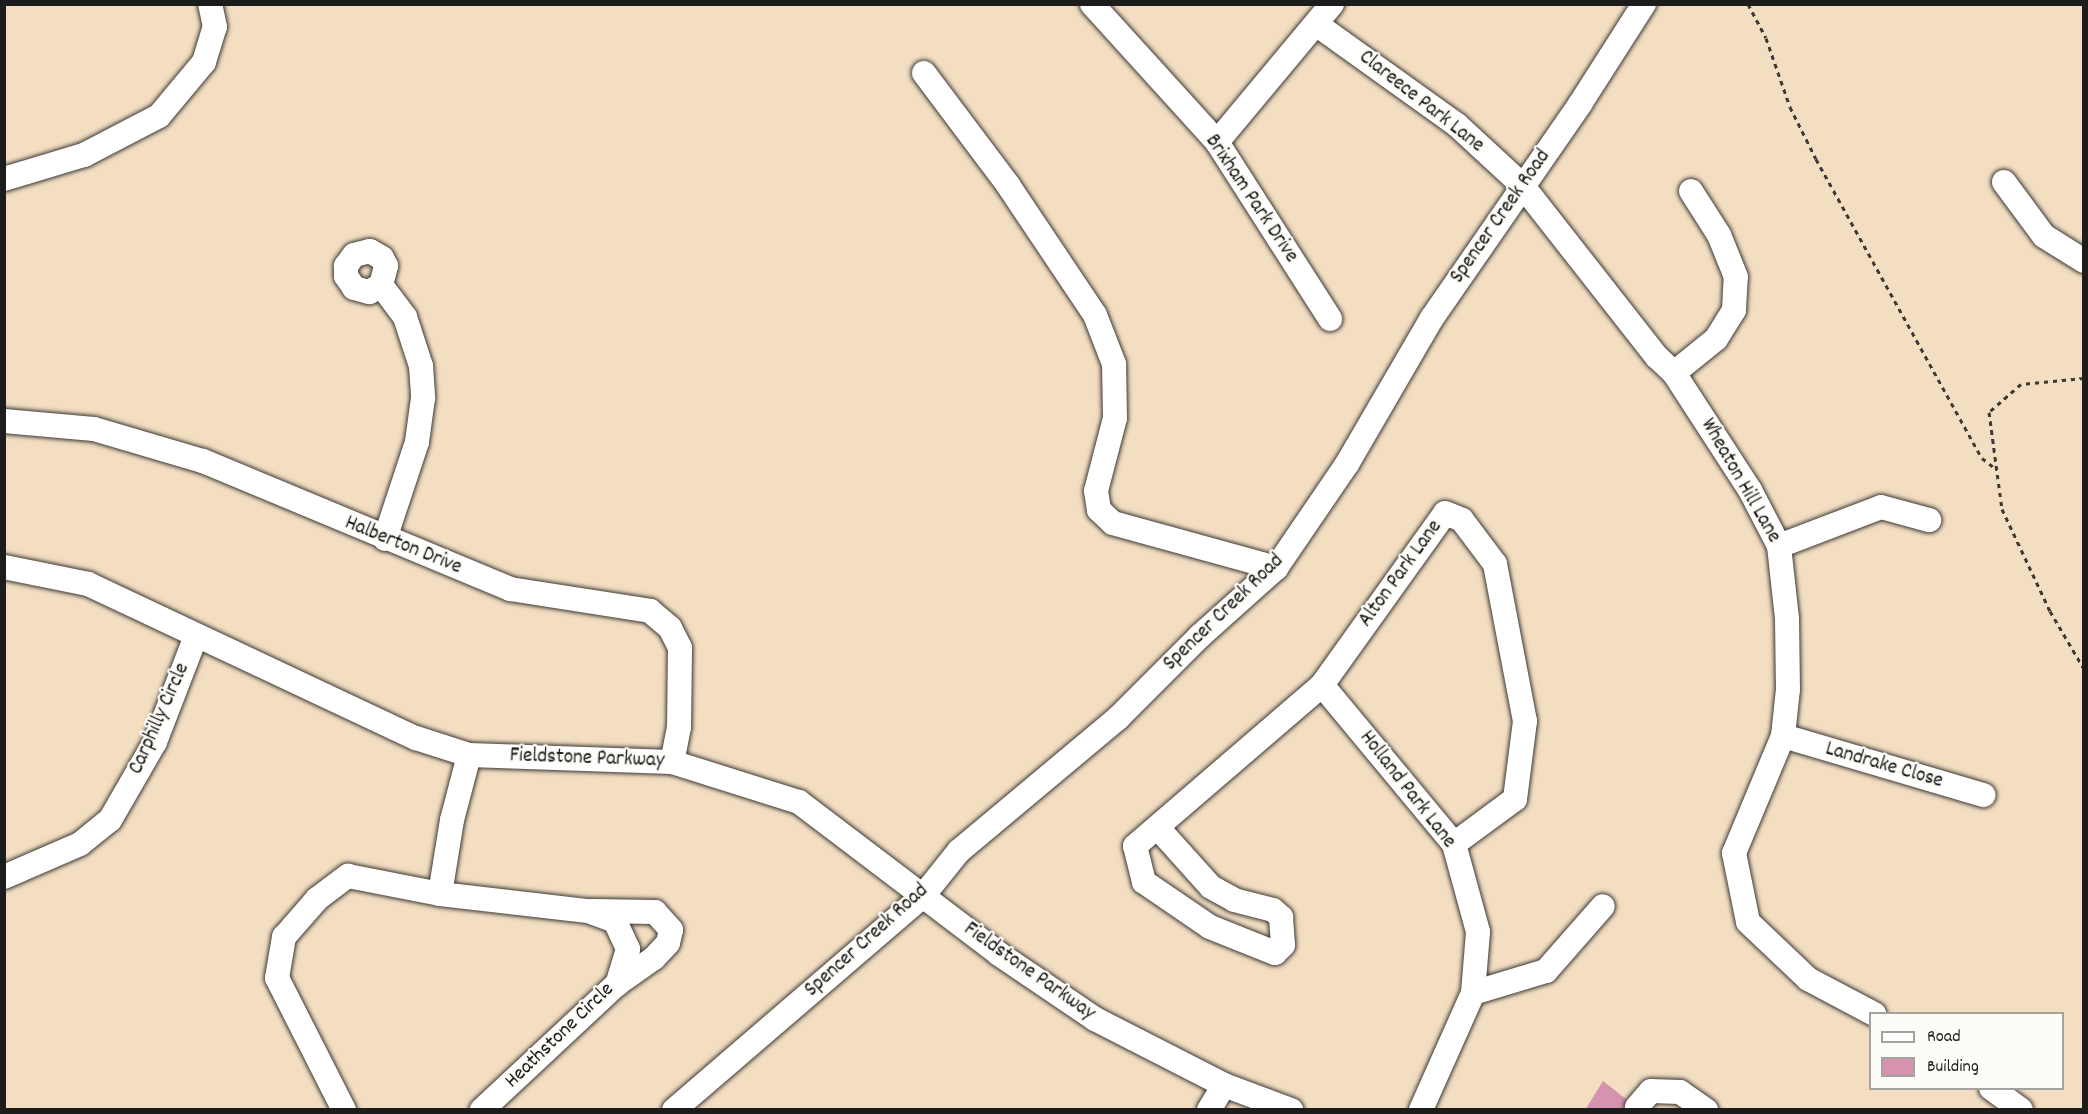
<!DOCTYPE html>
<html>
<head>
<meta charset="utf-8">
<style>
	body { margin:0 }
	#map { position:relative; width:2088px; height:1114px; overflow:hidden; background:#f3dec2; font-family:Dekko,sans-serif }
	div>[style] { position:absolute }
	.building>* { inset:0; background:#d693af }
	.path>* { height:3px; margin-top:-1.5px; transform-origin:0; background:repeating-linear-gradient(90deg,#3c3935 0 4.5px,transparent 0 9px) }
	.roads { filter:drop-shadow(0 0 2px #3c3935) drop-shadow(0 0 2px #3c3935) }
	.minor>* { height:24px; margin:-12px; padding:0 12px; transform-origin:12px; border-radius:12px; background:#fff }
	span { translate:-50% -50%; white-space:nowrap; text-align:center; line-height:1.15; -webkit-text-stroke:4.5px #fdfcf7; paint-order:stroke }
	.street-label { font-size:21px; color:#1c1c1c }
	.frame { position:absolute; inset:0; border:6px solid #1c1c1c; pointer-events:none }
	.legend { position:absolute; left:1869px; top:1012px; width:195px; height:78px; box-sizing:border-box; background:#fdfcf7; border:2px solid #a3a29f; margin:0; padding:8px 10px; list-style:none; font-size:18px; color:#1c1c1c }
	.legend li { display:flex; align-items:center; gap:12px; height:30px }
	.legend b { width:30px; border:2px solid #a3a29f }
</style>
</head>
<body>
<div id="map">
	<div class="building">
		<i style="clip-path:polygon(1603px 1081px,1626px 1099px,1623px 1110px,1585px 1110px)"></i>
	</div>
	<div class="path">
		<i style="left:1748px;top:4px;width:38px;rotate:62deg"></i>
		<i style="left:1766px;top:38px;width:73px;rotate:70.8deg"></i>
		<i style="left:1790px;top:107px;width:58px;rotate:63.4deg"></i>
		<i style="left:1816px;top:159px;width:342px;rotate:61deg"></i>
		<i style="left:1982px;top:458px;width:18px;rotate:38deg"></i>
		<i style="left:2084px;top:378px;width:63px;rotate:174.6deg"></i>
		<i style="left:2021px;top:384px;width:43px;rotate:138.8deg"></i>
		<i style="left:1989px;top:412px;width:98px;rotate:82.4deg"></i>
		<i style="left:2002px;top:509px;width:113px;rotate:64.8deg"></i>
		<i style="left:2050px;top:611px;width:67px;rotate:59.6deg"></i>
	</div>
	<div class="roads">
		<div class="minor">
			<i style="left:1092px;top:4px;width:186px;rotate:47.8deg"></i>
			<i style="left:1217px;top:142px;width:210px;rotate:57.4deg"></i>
			<i style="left:1316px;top:24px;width:173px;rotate:35.6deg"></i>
			<i style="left:1457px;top:125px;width:88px;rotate:42.7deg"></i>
			<i style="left:1522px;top:185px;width:219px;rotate:51.9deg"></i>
			<i style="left:1657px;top:357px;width:23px;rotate:43deg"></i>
			<i style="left:1674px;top:373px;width:140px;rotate:57deg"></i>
			<i style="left:1750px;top:490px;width:63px;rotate:62.6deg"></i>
			<i style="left:1779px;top:546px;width:73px;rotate:83.7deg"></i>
			<i style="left:1787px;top:619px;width:70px;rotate:89.2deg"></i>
			<i style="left:1788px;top:689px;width:47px;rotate:96.1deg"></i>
			<i style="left:1783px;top:736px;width:127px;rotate:112.7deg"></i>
			<i style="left:1734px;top:853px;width:70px;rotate:78.5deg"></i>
			<i style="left:1748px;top:922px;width:83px;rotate:43.5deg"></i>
			<i style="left:1808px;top:979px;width:75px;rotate:27.9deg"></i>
			<i style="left:924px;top:73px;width:140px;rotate:53.1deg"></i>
			<i style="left:1008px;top:185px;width:156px;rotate:56.2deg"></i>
			<i style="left:1095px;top:315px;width:53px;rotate:68.8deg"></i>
			<i style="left:1114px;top:364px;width:54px;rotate:88.9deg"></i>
			<i style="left:1115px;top:418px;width:75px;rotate:104.6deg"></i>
			<i style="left:1096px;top:491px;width:19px;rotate:81deg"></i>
			<i style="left:1099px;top:510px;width:19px;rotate:43deg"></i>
			<i style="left:1113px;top:523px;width:169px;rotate:15.4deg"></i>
			<i style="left:1217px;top:142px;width:180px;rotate:-50.2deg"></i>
			<i style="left:4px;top:179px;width:84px;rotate:-16.7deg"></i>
			<i style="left:84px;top:155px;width:85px;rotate:-27.5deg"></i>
			<i style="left:159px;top:116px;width:70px;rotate:-50.2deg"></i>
			<i style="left:204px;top:62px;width:37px;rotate:-73deg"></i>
			<i style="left:215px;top:27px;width:24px;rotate:-102deg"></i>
			<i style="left:2004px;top:182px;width:67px;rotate:53.5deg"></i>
			<i style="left:2044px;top:236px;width:47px;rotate:32deg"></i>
			<i style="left:381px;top:285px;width:20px;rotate:-75deg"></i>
			<i style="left:386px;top:266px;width:9px;rotate:-117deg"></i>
			<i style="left:382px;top:258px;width:14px;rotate:-150deg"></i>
			<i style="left:370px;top:251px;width:16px;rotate:166deg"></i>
			<i style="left:354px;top:255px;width:14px;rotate:126deg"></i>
			<i style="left:346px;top:266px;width:10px;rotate:90deg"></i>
			<i style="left:346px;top:276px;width:14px;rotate:56deg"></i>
			<i style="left:354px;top:288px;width:16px;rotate:15deg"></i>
			<i style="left:369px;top:292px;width:14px;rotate:-30deg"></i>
			<i style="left:381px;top:285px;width:40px;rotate:53deg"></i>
			<i style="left:405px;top:317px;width:52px;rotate:71.9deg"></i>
			<i style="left:421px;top:366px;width:32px;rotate:86deg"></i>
			<i style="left:423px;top:398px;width:44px;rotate:97.8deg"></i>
			<i style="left:417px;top:442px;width:102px;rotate:108.3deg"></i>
			<i style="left:1674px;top:373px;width:54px;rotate:-39deg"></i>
			<i style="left:1716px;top:339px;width:34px;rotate:-58deg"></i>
			<i style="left:1734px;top:310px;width:33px;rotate:-87deg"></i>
			<i style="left:1736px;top:277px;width:45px;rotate:-112deg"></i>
			<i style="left:1719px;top:235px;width:52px;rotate:-122.5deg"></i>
			<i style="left:4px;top:421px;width:90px;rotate:5.1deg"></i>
			<i style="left:94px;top:429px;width:114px;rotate:16.4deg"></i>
			<i style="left:203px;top:461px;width:333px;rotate:22.6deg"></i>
			<i style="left:510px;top:589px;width:142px;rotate:8.9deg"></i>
			<i style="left:650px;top:611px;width:26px;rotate:40deg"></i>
			<i style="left:670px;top:628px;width:22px;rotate:63deg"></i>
			<i style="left:680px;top:648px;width:79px;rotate:90.7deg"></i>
			<i style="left:679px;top:727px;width:36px;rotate:101deg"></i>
			<i style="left:1779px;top:546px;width:109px;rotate:-20.9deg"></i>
			<i style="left:1881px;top:507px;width:50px;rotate:15.2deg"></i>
			<i style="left:4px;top:567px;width:86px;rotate:11.4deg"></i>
			<i style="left:88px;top:584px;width:362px;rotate:25.2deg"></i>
			<i style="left:416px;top:738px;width:56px;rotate:17.8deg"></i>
			<i style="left:469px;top:755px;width:203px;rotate:2deg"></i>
			<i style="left:672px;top:762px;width:133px;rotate:17.5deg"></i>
			<i style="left:799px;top:802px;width:251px;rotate:37.2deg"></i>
			<i style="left:999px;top:954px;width:116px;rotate:34.1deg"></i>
			<i style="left:1095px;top:1019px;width:145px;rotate:27.1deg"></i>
			<i style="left:1224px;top:1085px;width:72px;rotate:20.5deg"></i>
			<i style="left:1322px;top:685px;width:207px;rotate:50.3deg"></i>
			<i style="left:1454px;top:844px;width:91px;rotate:74.7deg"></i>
			<i style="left:1478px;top:932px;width:61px;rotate:94.7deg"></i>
			<i style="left:1473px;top:993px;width:128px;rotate:114deg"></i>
			<i style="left:1783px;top:736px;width:209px;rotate:16.4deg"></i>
			<i style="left:1158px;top:828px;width:79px;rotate:48.1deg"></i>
			<i style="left:1211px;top:887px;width:26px;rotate:29deg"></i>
			<i style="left:1234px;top:900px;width:40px;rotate:14.4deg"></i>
			<i style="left:1273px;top:910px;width:11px;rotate:41deg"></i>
			<i style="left:1281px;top:917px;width:28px;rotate:86deg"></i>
			<i style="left:1283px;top:945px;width:11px;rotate:135deg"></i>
			<i style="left:1275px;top:953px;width:70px;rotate:-158.2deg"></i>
			<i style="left:1210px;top:927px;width:80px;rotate:-145.7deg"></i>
			<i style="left:1144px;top:882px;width:37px;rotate:-104deg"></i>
			<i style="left:1135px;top:846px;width:247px;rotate:-40.7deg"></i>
			<i style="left:1322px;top:685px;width:211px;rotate:-54.4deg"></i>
			<i style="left:1445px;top:513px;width:18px;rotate:22deg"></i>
			<i style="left:1462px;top:520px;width:55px;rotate:53.1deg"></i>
			<i style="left:1495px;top:564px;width:160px;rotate:79.2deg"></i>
			<i style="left:1525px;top:721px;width:79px;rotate:97.3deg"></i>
			<i style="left:1515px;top:799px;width:76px;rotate:143.6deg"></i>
			<i style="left:4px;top:877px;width:83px;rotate:-23.5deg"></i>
			<i style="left:80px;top:844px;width:38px;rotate:-39deg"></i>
			<i style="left:110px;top:820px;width:90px;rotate:-60deg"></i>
			<i style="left:155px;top:742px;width:114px;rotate:-68.9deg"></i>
			<i style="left:440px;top:894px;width:75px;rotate:-80.8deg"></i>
			<i style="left:452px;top:820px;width:67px;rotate:-75.3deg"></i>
			<i style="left:593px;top:911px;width:62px;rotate:0.9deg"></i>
			<i style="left:655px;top:912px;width:24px;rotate:48deg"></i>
			<i style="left:671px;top:930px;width:13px;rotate:103deg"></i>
			<i style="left:668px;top:943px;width:21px;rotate:133deg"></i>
			<i style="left:654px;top:958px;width:45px;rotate:144.9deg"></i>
			<i style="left:1473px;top:993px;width:76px;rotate:-16.8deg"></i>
			<i style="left:1546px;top:971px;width:86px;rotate:-48.8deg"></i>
			<i style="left:1991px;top:1088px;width:37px;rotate:36deg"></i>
			<i style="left:1637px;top:1107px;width:21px;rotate:-49deg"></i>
			<i style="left:1651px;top:1091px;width:29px;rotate:2deg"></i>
			<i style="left:1680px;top:1092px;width:32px;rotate:35deg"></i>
			<i style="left:344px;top:1110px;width:148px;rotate:-116.9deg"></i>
			<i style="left:277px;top:978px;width:42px;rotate:-80.3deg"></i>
			<i style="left:284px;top:937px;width:50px;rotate:-49deg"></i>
			<i style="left:317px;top:899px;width:39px;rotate:-37deg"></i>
			<i style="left:348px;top:876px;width:94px;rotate:11.1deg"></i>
			<i style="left:440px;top:894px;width:149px;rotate:6.6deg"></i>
			<i style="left:588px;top:911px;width:29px;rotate:20deg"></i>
			<i style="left:615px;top:921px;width:31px;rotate:65deg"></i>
			<i style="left:628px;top:949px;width:37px;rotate:107deg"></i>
			<i style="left:617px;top:984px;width:185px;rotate:137deg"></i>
			<i style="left:674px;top:1110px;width:328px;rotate:-40.7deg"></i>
			<i style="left:923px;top:896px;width:58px;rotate:-51.3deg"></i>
			<i style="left:959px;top:851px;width:207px;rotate:-39.9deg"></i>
			<i style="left:1118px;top:718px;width:116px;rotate:-45deg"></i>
			<i style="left:1200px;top:636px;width:102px;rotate:-41.8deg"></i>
			<i style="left:1276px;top:568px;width:126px;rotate:-55.7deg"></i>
			<i style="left:1347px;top:464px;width:169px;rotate:-59.8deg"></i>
			<i style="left:1432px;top:318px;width:260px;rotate:-55.3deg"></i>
			<i style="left:1580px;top:104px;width:119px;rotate:-57.4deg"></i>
			<i style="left:1209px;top:1110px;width:29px;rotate:-59deg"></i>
		</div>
	</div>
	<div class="street-label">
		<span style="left:1421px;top:102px;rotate:38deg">Clareece Park Lane</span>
		<span style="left:1251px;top:199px;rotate:56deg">Brixham Park Drive</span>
		<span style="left:1501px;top:217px;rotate:-55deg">Spencer Creek Road</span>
		<span style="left:1740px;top:481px;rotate:60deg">Wheaton Hill Lane</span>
		<span style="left:403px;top:546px;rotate:22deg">Halberton Drive</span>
		<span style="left:1401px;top:574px;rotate:-54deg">Alton Park Lane</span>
		<span style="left:1224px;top:613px;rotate:-44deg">Spencer Creek Road</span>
		<span style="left:160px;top:719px;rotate:-66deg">Carphilly Circle</span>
		<span style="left:587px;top:759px;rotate:2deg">Fieldstone Parkway</span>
		<span style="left:1884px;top:766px;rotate:16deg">Landrake Close</span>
		<span style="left:1407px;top:790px;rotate:52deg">Holland Park Lane</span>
		<span style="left:867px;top:941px;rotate:-42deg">Spencer Creek Road</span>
		<span style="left:1029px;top:972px;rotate:35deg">Fieldstone Parkway</span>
		<span style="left:560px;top:1036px;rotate:-44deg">Heathstone Circle</span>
	</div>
	<div class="frame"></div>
	<ul class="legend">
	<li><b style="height:8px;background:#fff"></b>Road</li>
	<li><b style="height:16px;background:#d693af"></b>Building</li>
	</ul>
</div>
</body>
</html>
